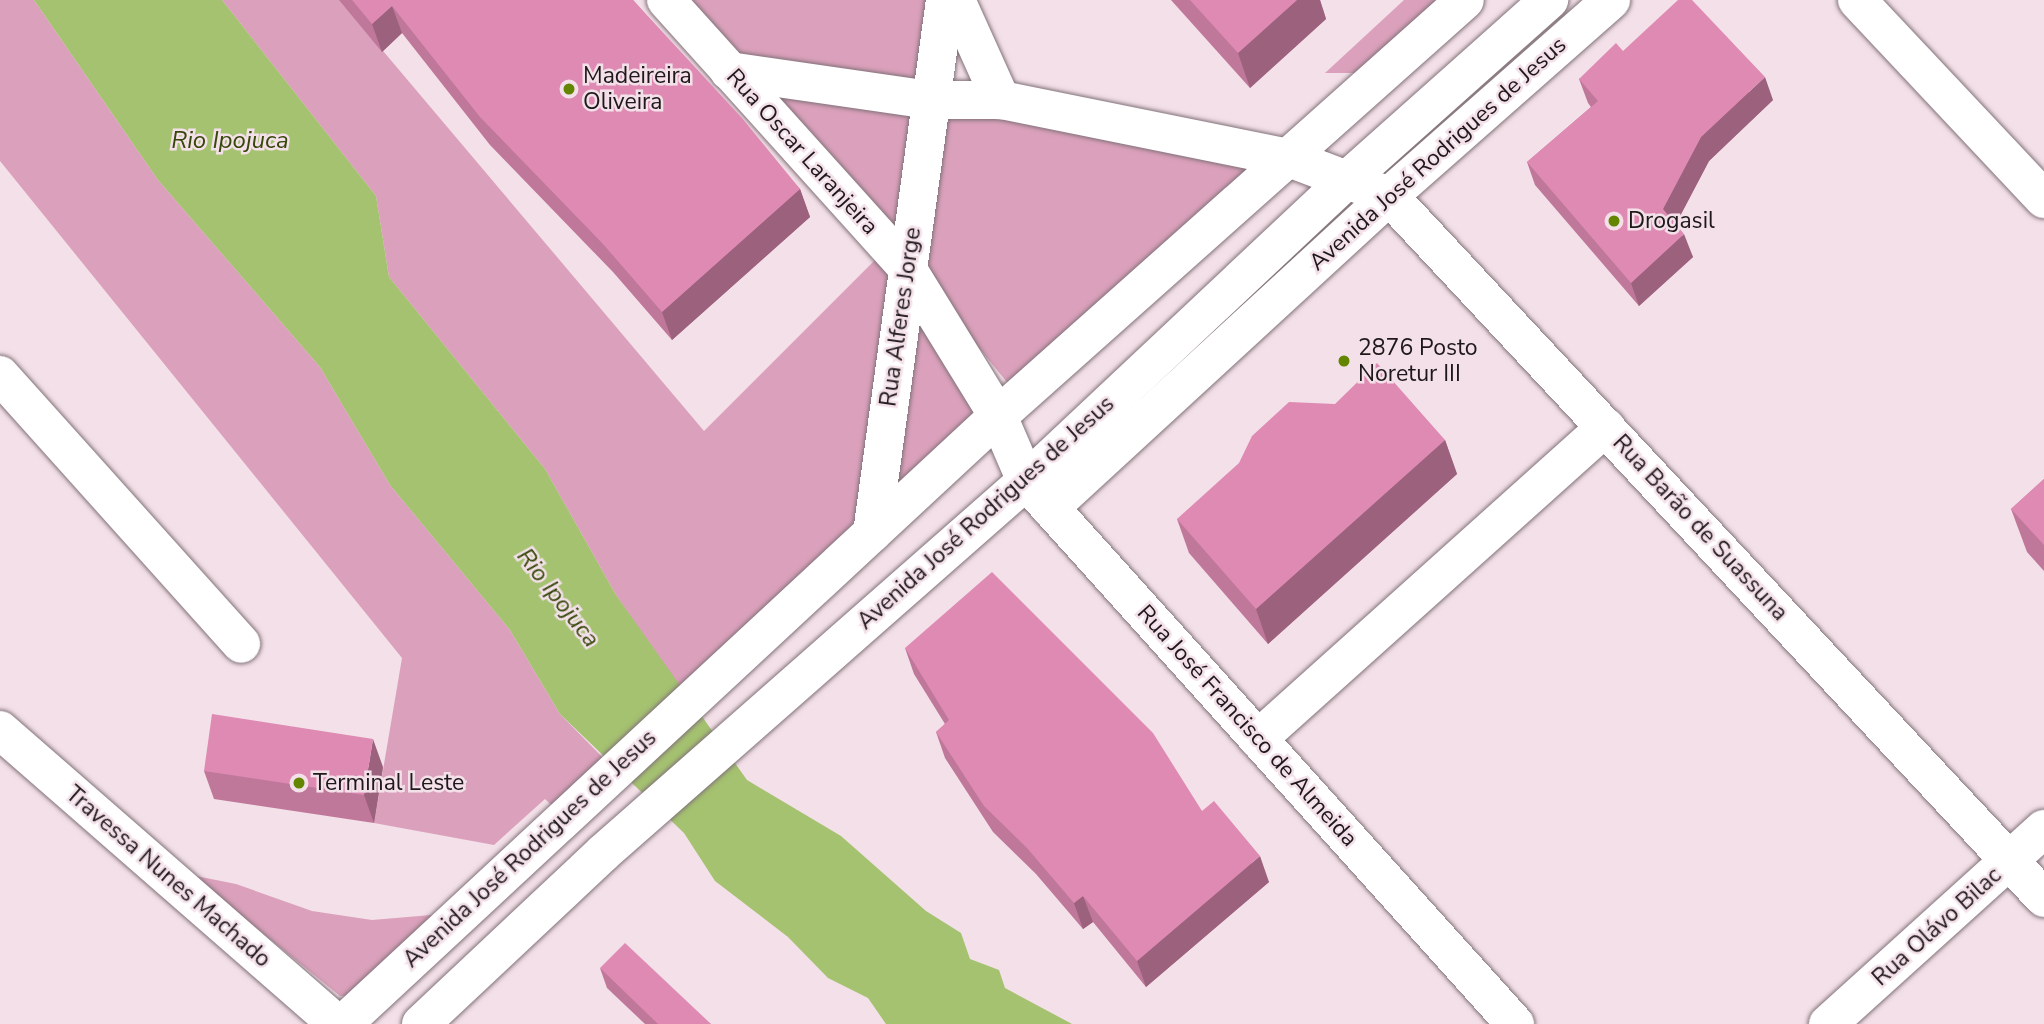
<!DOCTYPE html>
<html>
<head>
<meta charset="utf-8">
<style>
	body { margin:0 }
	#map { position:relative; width:2044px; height:1024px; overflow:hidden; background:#f3e0e8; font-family:"Nunito Sans",sans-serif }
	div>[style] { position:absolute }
	.green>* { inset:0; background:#dba1bc }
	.water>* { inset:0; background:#a4c270 }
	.roads { filter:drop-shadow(0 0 2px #827279) drop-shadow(0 0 2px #827279) }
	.minor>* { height:38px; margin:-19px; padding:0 19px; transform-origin:19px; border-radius:19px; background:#fff }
	.major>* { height:38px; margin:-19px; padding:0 19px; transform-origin:19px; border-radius:19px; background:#fff }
	.wall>* { inset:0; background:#bf779a }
	.shaded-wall>* { inset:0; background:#9b617d }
	.building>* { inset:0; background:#de8ab3 }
	.dots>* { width:19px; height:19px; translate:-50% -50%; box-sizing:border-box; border:4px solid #f3e0e8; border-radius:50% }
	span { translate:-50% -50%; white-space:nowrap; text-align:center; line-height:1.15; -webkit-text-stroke:5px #f3e0e8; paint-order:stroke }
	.poi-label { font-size:23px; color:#1e181a }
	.left { translate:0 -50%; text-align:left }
	.street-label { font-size:23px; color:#1e181a }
	.water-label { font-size:24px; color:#354709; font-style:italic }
</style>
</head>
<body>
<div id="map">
	<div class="green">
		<i style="clip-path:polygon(0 0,34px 0,158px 180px,320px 367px,390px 485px,510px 630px,560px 714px,615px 770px,564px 817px,545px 799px,494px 845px,374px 823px,402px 658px,0 161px)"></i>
		<i style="clip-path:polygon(222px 0,340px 0,704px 431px,884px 251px,900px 270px,865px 532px,689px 702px,616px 595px,545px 469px,389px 277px,376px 196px)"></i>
		<i style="clip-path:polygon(673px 0,937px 0,924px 93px,731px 65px)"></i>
		<i style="clip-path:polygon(1404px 0,1447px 0,1365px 73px,1325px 73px)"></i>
		<i style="clip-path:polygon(738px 76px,926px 105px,903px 258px)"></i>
		<i style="clip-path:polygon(935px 105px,1278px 161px,1015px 392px,912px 266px)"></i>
		<i style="clip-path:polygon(909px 278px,992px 416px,874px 521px)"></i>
		<i style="clip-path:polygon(191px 875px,236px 884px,312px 911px,372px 920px,443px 914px,361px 995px,340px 996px)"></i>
	</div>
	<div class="water">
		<i style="clip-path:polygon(34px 0,222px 0,376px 196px,389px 277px,545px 469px,616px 595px,747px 780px,841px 836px,926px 911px,961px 933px,970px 959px,999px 970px,1005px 988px,1072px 1024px,886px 1024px,868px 998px,828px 978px,788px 937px,715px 881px,684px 833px,560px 714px,510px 630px,390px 485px,320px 367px,158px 180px)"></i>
	</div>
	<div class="roads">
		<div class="minor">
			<i style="left:666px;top:0;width:360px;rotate:48deg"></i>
			<i style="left:907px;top:268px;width:174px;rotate:58.4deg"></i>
			<i style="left:998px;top:416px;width:71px;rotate:66.7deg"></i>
			<i style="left:1026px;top:481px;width:731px;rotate:48deg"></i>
			<i style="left:956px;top:0;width:110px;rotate:65.8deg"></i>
			<i style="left:1857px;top:0;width:273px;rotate:46.8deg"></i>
			<i style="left:729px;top:71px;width:203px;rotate:8.2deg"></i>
			<i style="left:930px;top:100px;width:71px"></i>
			<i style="left:1001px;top:100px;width:294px;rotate:11.4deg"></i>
			<i style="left:1289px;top:158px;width:107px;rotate:20.8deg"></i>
			<i style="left:1389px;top:196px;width:960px;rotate:46.98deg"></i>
			<i style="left:0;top:375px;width:361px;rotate:48.1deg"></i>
			<i style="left:1050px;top:508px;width:461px;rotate:-42.6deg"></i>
			<i style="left:1389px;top:196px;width:296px;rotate:-41.4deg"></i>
			<i style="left:872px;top:533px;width:538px;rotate:-82.2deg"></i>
			<i style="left:0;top:730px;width:447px;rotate:41.1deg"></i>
			<i style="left:1258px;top:739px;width:467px;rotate:-41.9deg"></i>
			<i style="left:1828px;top:1024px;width:291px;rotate:-42.1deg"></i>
		</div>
		<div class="major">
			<i style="left:343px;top:1024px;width:894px;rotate:-42.87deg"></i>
			<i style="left:998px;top:416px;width:625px;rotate:-41.69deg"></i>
			<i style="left:421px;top:1024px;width:250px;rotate:-43.2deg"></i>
			<i style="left:603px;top:853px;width:563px;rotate:-41.33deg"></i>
			<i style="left:1026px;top:481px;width:440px;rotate:-43.2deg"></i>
			<i style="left:1347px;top:180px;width:271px;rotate:-41.7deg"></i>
		</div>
	</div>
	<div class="wall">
		<i style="clip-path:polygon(339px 0,633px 0,800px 189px,810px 217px,672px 340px,613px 272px,490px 145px,402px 33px,382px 52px)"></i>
		<i style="clip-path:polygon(1171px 0,1320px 0,1326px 19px,1250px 88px)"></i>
		<i style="clip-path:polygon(1623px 51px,1773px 100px,1709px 161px,1676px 224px,1693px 257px,1639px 306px,1535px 185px,1527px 162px,1591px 107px,1588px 103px,1579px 79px)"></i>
		<i style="clip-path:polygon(1445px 440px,1457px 474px,1268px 644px,1189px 553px,1177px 519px)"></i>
		<i style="clip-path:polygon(2044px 479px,2044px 571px,2027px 552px,2011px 509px)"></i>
		<i style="clip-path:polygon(905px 648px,1202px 811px,1269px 882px,1146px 987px,1093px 922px,1083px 929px,1036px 874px,993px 832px,945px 758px,936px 732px,945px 724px,914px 674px)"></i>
		<i style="clip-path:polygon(383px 767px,374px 823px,214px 799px,204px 771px)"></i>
		<i style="clip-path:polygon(600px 968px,711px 1024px,645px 1024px,607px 988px)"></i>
	</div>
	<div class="shaded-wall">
		<i style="clip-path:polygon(1297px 0,1320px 0,1326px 19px,1250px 88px,1238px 53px)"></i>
		<i style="clip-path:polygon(392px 6px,402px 33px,382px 52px,372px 24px)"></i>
		<i style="clip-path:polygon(1765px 77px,1773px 100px,1709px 161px,1671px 233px,1663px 209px,1701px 137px)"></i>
		<i style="clip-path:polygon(800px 189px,810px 217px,672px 340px,662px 312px)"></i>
		<i style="clip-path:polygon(1684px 234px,1693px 257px,1639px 306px,1631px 283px)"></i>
		<i style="clip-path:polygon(1445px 440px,1457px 474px,1268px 644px,1256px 609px)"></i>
		<i style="clip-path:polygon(373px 739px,383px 767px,374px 823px,364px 795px)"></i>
		<i style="clip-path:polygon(1260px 856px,1269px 882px,1146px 987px,1137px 961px)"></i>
		<i style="clip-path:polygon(1083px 896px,1093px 922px,1083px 929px,1074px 903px)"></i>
	</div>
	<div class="building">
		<i style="clip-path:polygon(352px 0,633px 0,742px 118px,800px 189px,662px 312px,603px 244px,480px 117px,392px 6px,372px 24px)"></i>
		<i style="clip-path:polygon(1190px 0,1297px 0,1238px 53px)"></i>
		<i style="clip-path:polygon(1678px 0,1692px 0,1765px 77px,1701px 137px,1663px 209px,1684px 234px,1631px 283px,1527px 162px,1598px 101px,1579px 79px,1616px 43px,1623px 51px)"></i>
		<i style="clip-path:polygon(1377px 363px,1445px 440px,1256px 609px,1177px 519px,1239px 463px,1252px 436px,1289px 402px,1335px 404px)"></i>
		<i style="clip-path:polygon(2044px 479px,2044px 545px,2011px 509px)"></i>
		<i style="clip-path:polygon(992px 572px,1153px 733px,1202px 811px,1214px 801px,1260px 856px,1137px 961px,1083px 896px,1074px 903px,1027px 848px,984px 806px,936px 732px,949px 720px,905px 648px)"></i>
		<i style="clip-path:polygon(212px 714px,373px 739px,364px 795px,204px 771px)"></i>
		<i style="clip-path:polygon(625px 943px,711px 1024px,658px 1024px,600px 968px)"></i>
	</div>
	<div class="dots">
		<i style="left:569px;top:89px;background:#648500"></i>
		<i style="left:1614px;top:221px;background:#648500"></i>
		<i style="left:1344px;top:361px;background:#648500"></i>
		<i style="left:299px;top:783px;background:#648500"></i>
	</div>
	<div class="poi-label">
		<span class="left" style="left:583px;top:89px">Madeireira<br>Oliveira</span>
		<span class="left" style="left:1628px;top:221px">Drogasil</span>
		<span class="left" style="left:1358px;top:361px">2876 Posto<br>Noretur III</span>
		<span class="left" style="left:313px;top:783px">Terminal Leste</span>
	</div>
	<div class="street-label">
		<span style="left:802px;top:152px;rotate:48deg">Rua Oscar Laranjeira</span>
		<span style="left:1438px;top:154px;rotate:-42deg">Avenida José Rodrigues de Jesus</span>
		<span style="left:901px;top:317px;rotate:-82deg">Rua Alferes Jorge</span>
		<span style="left:986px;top:513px;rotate:-42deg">Avenida José Rodrigues de Jesus</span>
		<span style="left:1700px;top:528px;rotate:47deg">Rua Barão de Suassuna</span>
		<span style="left:1247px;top:726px;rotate:48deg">Rua José Francisco de Almeida</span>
		<span style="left:530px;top:849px;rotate:-43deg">Avenida José Rodrigues de Jesus</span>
		<span style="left:168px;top:877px;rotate:41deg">Travessa Nunes Machado</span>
		<span style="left:1937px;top:927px;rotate:-42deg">Rua Olávo Bilac</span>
	</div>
	<div class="water-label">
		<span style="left:230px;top:141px">Rio Ipojuca</span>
		<span style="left:558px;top:598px;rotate:52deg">Rio Ipojuca</span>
	</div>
</div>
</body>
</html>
